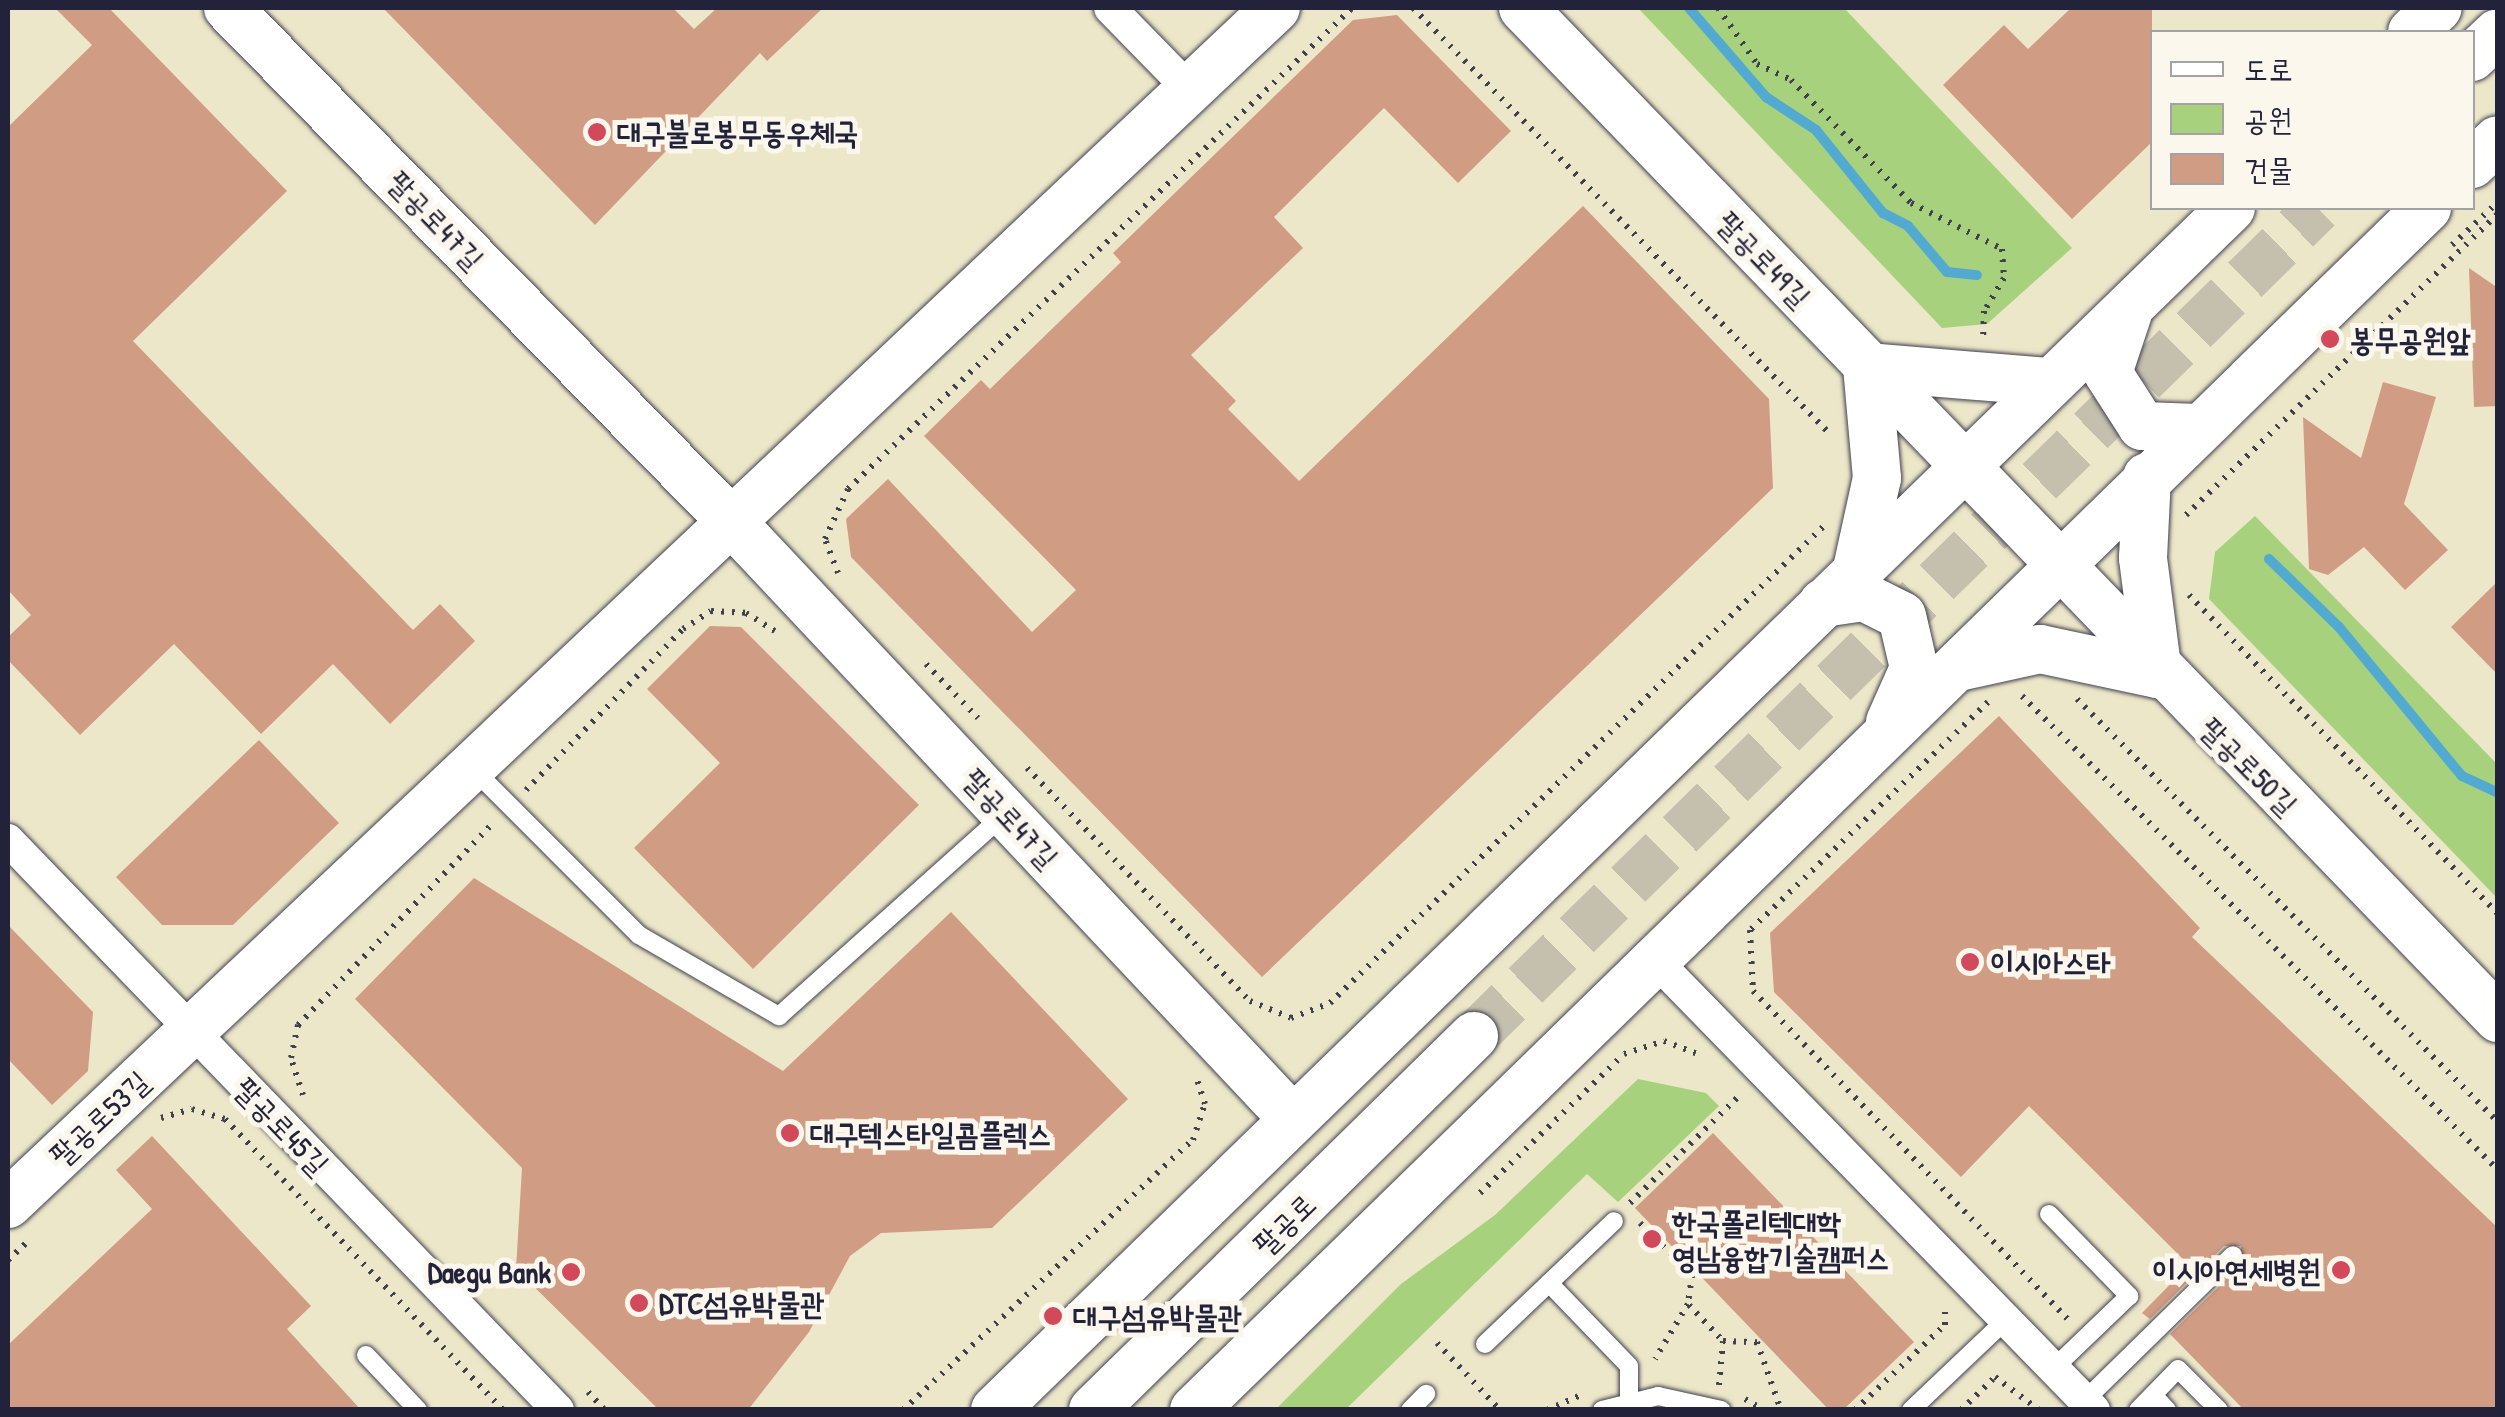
<!DOCTYPE html>
<html>
<head>
<meta charset="utf-8">
<style>
	body { margin:0 }
	#map { position:relative; width:2505px; height:1417px; overflow:hidden; background:#ede7c9; font-family:"Patrick Hand","Poor Story",sans-serif }
	div>[style] { position:absolute }
	.green>* { inset:0; background:#a7d17d }
	.stream>* { height:10px; margin:-5px; padding:0 5px; transform-origin:5px; border-radius:5px; background:#53aad0 }
	.building>* { inset:0; background:#d19c84 }
	.secondary-tunnel>* { height:48px; margin-top:-24px; transform-origin:0; background:repeating-linear-gradient(90deg,#c4c0ad 0 48px,transparent 0 72px) }
	.path>* { height:6px; margin-top:-3px; transform-origin:0; background:repeating-linear-gradient(90deg,#404050 0 2.5px,transparent 0 10.5px) }
	.roads { filter:drop-shadow(0 0 2px #404050) drop-shadow(0 0 2px #404050) }
	.lane>* { height:18px; margin:-9px; padding:0 9px; transform-origin:9px; border-radius:9px; background:#fff }
	.street>* { height:32px; margin:-16px; padding:0 16px; transform-origin:16px; border-radius:16px; background:#fff }
	.secondary>* { height:48px; margin:-24px; padding:0 24px; transform-origin:24px; border-radius:24px; background:#fff }
	.dots>* { width:28px; height:28px; translate:-50% -50%; box-sizing:border-box; border:5px solid #fbf7ec; border-radius:50% }
	span { translate:-50% -50%; white-space:nowrap; text-align:center; line-height:1.15; -webkit-text-stroke:10px #fbf7ec; paint-order:stroke }
	.poi-label { font-size:30px; color:#22223b; font-weight:700 }
	.left { translate:0 -50%; text-align:left }
	.right { translate:-100% -50%; text-align:right }
	.street-label { font-size:30px; color:#22223b }
	.frame { position:absolute; inset:0; border:10px solid #22223b; pointer-events:none }
	.legend { position:absolute; left:2150px; top:30px; width:325px; height:180px; box-sizing:border-box; background:#fbf7ec; border:2px solid #a4a2a5; margin:0; padding:12px 18px; list-style:none; font-size:30px; color:#22223b }
	.legend li { display:flex; align-items:center; gap:20px; height:50px }
	.legend b { width:50px; border:2px solid #a4a2a5 }
</style>
</head>
<body>
<div id="map">
	<div class="green">
		<i style="clip-path:polygon(1638px 8px,1844px 8px,2072px 248px,1987px 324px,1942px 328px)"></i>
		<i style="clip-path:polygon(2255px 516px,2497px 764px,2497px 898px,2209px 599px,2215px 552px)"></i>
		<i style="clip-path:polygon(1638px 1079px,1706px 1093px,1719px 1106px,1618px 1202px,1587px 1174px,1346px 1409px,1276px 1409px,1401px 1284px,1495px 1215px)"></i>
	</div>
	<div class="stream">
		<i style="left:1689px;top:8px;width:118px;rotate:49.1deg"></i>
		<i style="left:1766px;top:97px;width:60px;rotate:33.4deg"></i>
		<i style="left:1816px;top:130px;width:107px;rotate:51.1deg"></i>
		<i style="left:1883px;top:213px;width:28px;rotate:27deg"></i>
		<i style="left:1908px;top:226px;width:60px;rotate:49.7deg"></i>
		<i style="left:1947px;top:272px;width:30px;rotate:6deg"></i>
		<i style="left:2269px;top:559px;width:98px;rotate:44.2deg"></i>
		<i style="left:2339px;top:627px;width:193px;rotate:50.5deg"></i>
		<i style="left:2462px;top:776px;width:40px;rotate:25deg"></i>
	</div>
	<div class="building">
		<i style="clip-path:polygon(55px 8px,109px 8px,287px 191px,133px 341px,413px 630px,440px 604px,475px 641px,390px 724px,333px 664px,261px 734px,174px 644px,80px 735px,8px 660px,8px 637px,31px 615px,8px 590px,8px 127px,92px 45px)"></i>
		<i style="clip-path:polygon(383px 8px,673px 8px,694px 29px,717px 8px,823px 8px,767px 61px,760px 53px,595px 225px)"></i>
		<i style="clip-path:polygon(2071px 8px,2152px 8px,2152px 142px,2072px 219px,1943px 85px,2004px 25px,2028px 49px)"></i>
		<i style="clip-path:polygon(1397px 15px,1511px 131px,1458px 183px,1384px 108px,1274px 217px,1303px 248px,1191px 355px,1236px 401px,1228px 409px,1299px 481px,1583px 206px,1769px 399px,1773px 488px,1262px 977px,851px 557px,846px 519px,888px 479px,1032px 632px,1076px 590px,924px 436px,981px 380px,990px 389px,1121px 262px,1113px 253px,1353px 20px)"></i>
		<i style="clip-path:polygon(2469px 268px,2498px 288px,2498px 406px,2474px 407px)"></i>
		<i style="clip-path:polygon(2383px 382px,2436px 397px,2404px 504px,2448px 550px,2405px 590px,2364px 547px,2328px 575px,2309px 569px,2303px 417px,2361px 458px)"></i>
		<i style="clip-path:polygon(2498px 581px,2498px 675px,2451px 627px)"></i>
		<i style="clip-path:polygon(710px 626px,741px 627px,919px 805px,753px 969px,634px 848px,720px 763px,647px 689px)"></i>
		<i style="clip-path:polygon(1999px 716px,2200px 928px,2192px 937px,2498px 1228px,2498px 1410px,2244px 1410px,2170px 1334px,2242px 1264px,2241px 1246px,2224px 1246px,2150px 1319px,2142px 1313px,2189px 1265px,2029px 1106px,1961px 1177px,1774px 992px,1770px 933px)"></i>
		<i style="clip-path:polygon(259px 740px,339px 823px,233px 925px,162px 925px,116px 877px)"></i>
		<i style="clip-path:polygon(474px 878px,783px 1071px,951px 912px,1128px 1099px,992px 1228px,881px 1233px,850px 1256px,809px 1332px,748px 1410px,659px 1410px,516px 1269px,522px 1168px,355px 999px)"></i>
		<i style="clip-path:polygon(8px 925px,93px 1012px,88px 1071px,52px 1105px,8px 1059px)"></i>
		<i style="clip-path:polygon(1713px 1133px,1914px 1342px,1843px 1410px,1829px 1410px,1635px 1208px)"></i>
		<i style="clip-path:polygon(152px 1136px,311px 1306px,287px 1329px,361px 1410px,8px 1410px,8px 1345px,152px 1209px,116px 1170px)"></i>
	</div>
	<div class="secondary-tunnel">
		<i style="left:1474px;top:1036px;width:1182px;rotate:-44.45deg"></i>
	</div>
	<div class="path">
		<i style="left:1413px;top:8px;width:598px;rotate:45.61deg"></i>
		<i style="left:1718px;top:8px;width:68px;rotate:55.1deg"></i>
		<i style="left:1757px;top:64px;width:38px;rotate:25deg"></i>
		<i style="left:1791px;top:80px;width:172px;rotate:45.7deg"></i>
		<i style="left:1911px;top:203px;width:102px;rotate:26.8deg"></i>
		<i style="left:2002px;top:249px;width:29px;rotate:86deg"></i>
		<i style="left:2004px;top:278px;width:39px;rotate:121deg"></i>
		<i style="left:1984px;top:311px;width:26px;rotate:92deg"></i>
		<i style="left:2452px;top:245px;width:63px;rotate:-43.1deg"></i>
		<i style="left:2186px;top:515px;width:434px;rotate:-44deg"></i>
		<i style="left:838px;top:573px;width:36px;rotate:-111deg"></i>
		<i style="left:825px;top:539px;width:55px;rotate:-65.3deg"></i>
		<i style="left:848px;top:489px;width:697px;rotate:-43.66deg"></i>
		<i style="left:2189px;top:595px;width:444px;rotate:45.9deg"></i>
		<i style="left:926px;top:664px;width:75px;rotate:46.1deg"></i>
		<i style="left:2022px;top:696px;width:672px;rotate:44.88deg"></i>
		<i style="left:2077px;top:699px;width:597px;rotate:45.14deg"></i>
		<i style="left:1988px;top:702px;width:330px;rotate:136.2deg"></i>
		<i style="left:1750px;top:930px;width:61px;rotate:87.2deg"></i>
		<i style="left:1753px;top:991px;width:457px;rotate:46.2deg"></i>
		<i style="left:1027px;top:768px;width:323px;rotate:46.3deg"></i>
		<i style="left:1250px;top:1001px;width:44px;rotate:22.5deg"></i>
		<i style="left:1291px;top:1018px;width:42px;rotate:-21deg"></i>
		<i style="left:1330px;top:1003px;width:690px;rotate:-44deg"></i>
		<i style="left:526px;top:790px;width:225px;rotate:-45.7deg"></i>
		<i style="left:683px;top:629px;width:33px;rotate:-33deg"></i>
		<i style="left:711px;top:611px;width:35px;rotate:3deg"></i>
		<i style="left:746px;top:613px;width:34px;rotate:32deg"></i>
		<i style="left:303px;top:1095px;width:39px;rotate:-108deg"></i>
		<i style="left:291px;top:1058px;width:34px;rotate:-78deg"></i>
		<i style="left:298px;top:1025px;width:279px;rotate:-46deg"></i>
		<i style="left:161px;top:1118px;width:32px;rotate:-16deg"></i>
		<i style="left:192px;top:1109px;width:34px;rotate:17deg"></i>
		<i style="left:225px;top:1119px;width:402px;rotate:46.3deg"></i>
		<i style="left:1480px;top:1193px;width:200px;rotate:-44deg"></i>
		<i style="left:1624px;top:1054px;width:42px;rotate:-18deg"></i>
		<i style="left:1664px;top:1041px;width:34px;rotate:21deg"></i>
		<i style="left:1630px;top:1203px;width:154px;rotate:-44.5deg"></i>
		<i style="left:1640px;top:1223px;width:74px;rotate:45deg"></i>
		<i style="left:1692px;top:1275px;width:29px;rotate:98deg"></i>
		<i style="left:1688px;top:1304px;width:64px;rotate:121deg"></i>
		<i style="left:8px;top:1260px;width:26px;rotate:-43deg"></i>
		<i style="left:1689px;top:1305px;width:50px;rotate:46.6deg"></i>
		<i style="left:1723px;top:1341px;width:34px;rotate:2deg"></i>
		<i style="left:1757px;top:1342px;width:72px;rotate:70.6deg"></i>
		<i style="left:1437px;top:1343px;width:92px;rotate:46.8deg"></i>
		<i style="left:1719px;top:1385px;width:44px;rotate:-84.8deg"></i>
		<i style="left:588px;top:1392px;width:25px;rotate:47deg"></i>
		<i style="left:1745px;top:1399px;width:22px;rotate:30deg"></i>
		<i style="left:903px;top:1410px;width:396px;rotate:-43deg"></i>
		<i style="left:1193px;top:1140px;width:38px;rotate:-72deg"></i>
		<i style="left:1205px;top:1104px;width:29px;rotate:-108deg"></i>
		<i style="left:1547px;top:1410px;width:39px;rotate:-24deg"></i>
		<i style="left:1855px;top:1410px;width:124px;rotate:-43.4deg"></i>
		<i style="left:1945px;top:1325px;width:16px;rotate:-90deg"></i>
		<i style="left:1961px;top:1410px;width:47px;rotate:-44.1deg"></i>
		<i style="left:1995px;top:1377px;width:55px;rotate:36.9deg"></i>
	</div>
	<div class="roads">
		<div class="lane">
			<i style="left:473px;top:769px;width:235px;rotate:45deg"></i>
			<i style="left:639px;top:935px;width:162px;rotate:30.1deg"></i>
			<i style="left:779px;top:1016px;width:303px;rotate:-41.8deg"></i>
			<i style="left:2049px;top:1214px;width:115px;rotate:45.7deg"></i>
			<i style="left:2129px;top:1296px;width:105px;rotate:136.2deg"></i>
			<i style="left:1549px;top:1283px;width:115px;rotate:46.1deg"></i>
			<i style="left:1629px;top:1366px;width:34px;rotate:90deg"></i>
			<i style="left:1485px;top:1344px;width:178px;rotate:-43.6deg"></i>
			<i style="left:366px;top:1355px;width:76px;rotate:46.6deg"></i>
			<i style="left:2153px;top:1395px;width:21px;rotate:47deg"></i>
			<i style="left:2085px;top:1400px;width:207px;rotate:-44.4deg"></i>
			<i style="left:1410px;top:1410px;width:23px;rotate:-45deg"></i>
			<i style="left:1602px;top:1410px;width:58px;rotate:-14deg"></i>
			<i style="left:1658px;top:1396px;width:65px;rotate:12.5deg"></i>
			<i style="left:1911px;top:1410px;width:131px;rotate:-43.5deg"></i>
			<i style="left:2138px;top:1410px;width:57px;rotate:-45.7deg"></i>
			<i style="left:2178px;top:1369px;width:58px;rotate:45deg"></i>
		</div>
		<div class="street">
			<i style="left:1110px;top:8px;width:115px;rotate:45.7deg"></i>
			<i style="left:8px;top:840px;width:792px;rotate:46.02deg"></i>
			<i style="left:1654px;top:959px;width:630px;rotate:45.71deg"></i>
		</div>
		<div class="secondary">
			<i style="left:228px;top:8px;width:714px;rotate:45.57deg"></i>
			<i style="left:728px;top:518px;width:825px;rotate:46.77deg"></i>
			<i style="left:1523px;top:8px;width:1404px;rotate:46.01deg"></i>
			<i style="left:2412px;top:32px;width:35px;rotate:-43deg"></i>
			<i style="left:2472px;top:57px;width:35px;rotate:-43deg"></i>
			<i style="left:2472px;top:164px;width:35px;rotate:-43deg"></i>
			<i style="left:2128px;top:313px;width:63px;rotate:108.4deg"></i>
			<i style="left:2108px;top:373px;width:63px;rotate:57.3deg"></i>
			<i style="left:2142px;top:426px;width:57px;rotate:2deg"></i>
			<i style="left:1857px;top:569px;width:93px;rotate:-77.6deg"></i>
			<i style="left:1877px;top:478px;width:111px;rotate:-95.1deg"></i>
			<i style="left:1867px;top:367px;width:184px;rotate:4.7deg"></i>
			<i style="left:1823px;top:603px;width:41px;rotate:-8.3deg"></i>
			<i style="left:1864px;top:597px;width:42px;rotate:26.6deg"></i>
			<i style="left:1902px;top:616px;width:53px;rotate:77deg"></i>
			<i style="left:1914px;top:668px;width:59px;rotate:114deg"></i>
			<i style="left:1958px;top:667px;width:84px;rotate:-12.4deg"></i>
			<i style="left:2040px;top:649px;width:121px;rotate:12deg"></i>
			<i style="left:2158px;top:674px;width:117px;rotate:-97.4deg"></i>
			<i style="left:2143px;top:558px;width:81px;rotate:-87.2deg"></i>
			<i style="left:8px;top:1204px;width:1743px;rotate:-43.33deg"></i>
			<i style="left:995px;top:1410px;width:1724px;rotate:-44.2deg"></i>
			<i style="left:1093px;top:1410px;width:534px;rotate:-44.47deg"></i>
			<i style="left:1194px;top:1410px;width:1722px;rotate:-44.27deg"></i>
		</div>
	</div>
	<div class="dots">
		<i style="left:597px;top:132px;background:#d1495b"></i>
		<i style="left:2330px;top:339px;background:#d1495b"></i>
		<i style="left:1970px;top:962px;background:#d1495b"></i>
		<i style="left:790px;top:1133px;background:#d1495b"></i>
		<i style="left:1652px;top:1239px;background:#d1495b"></i>
		<i style="left:2341px;top:1270px;background:#d1495b"></i>
		<i style="left:571px;top:1272px;background:#d1495b"></i>
		<i style="left:639px;top:1303px;background:#d1495b"></i>
		<i style="left:1053px;top:1316px;background:#d1495b"></i>
	</div>
	<div class="poi-label">
		<span class="left" style="left:617px;top:132px">대구불로봉무동우체국</span>
		<span class="left" style="left:2350px;top:339px">봉무공원앞</span>
		<span class="left" style="left:1990px;top:962px">이시아스타</span>
		<span class="left" style="left:810px;top:1133px">대구텍스타일콤플렉스</span>
		<span class="left" style="left:1672px;top:1239px">한국폴리텍대학<br>영남융합기술캠퍼스</span>
		<span class="right" style="left:2321px;top:1270px">이시아연세병원</span>
		<span class="right" style="left:551px;top:1272px">Daegu Bank</span>
		<span class="left" style="left:659px;top:1303px">DTC섬유박물관</span>
		<span class="left" style="left:1073px;top:1316px">대구섬유박물관</span>
	</div>
	<div class="street-label">
		<span style="left:436px;top:220px;rotate:46deg">팔공로47길</span>
		<span style="left:1764px;top:259px;rotate:46deg">팔공로49길</span>
		<span style="left:2249px;top:766px;rotate:45deg">팔공로50길</span>
		<span style="left:1011px;top:818px;rotate:47deg">팔공로47길</span>
		<span style="left:99px;top:1118px;rotate:-43deg">팔공로53길</span>
		<span style="left:282px;top:1126px;rotate:46deg">팔공로45길</span>
		<span style="left:1284px;top:1224px;rotate:-44deg">팔공로</span>
	</div>
	<div class="frame"></div>
	<ul class="legend">
	<li><b style="height:12px;background:#fff"></b>도로</li>
	<li><b style="height:28px;background:#a7d17d"></b>공원</li>
	<li><b style="height:28px;background:#d19c84"></b>건물</li>
	</ul>
</div>
</body>
</html>
